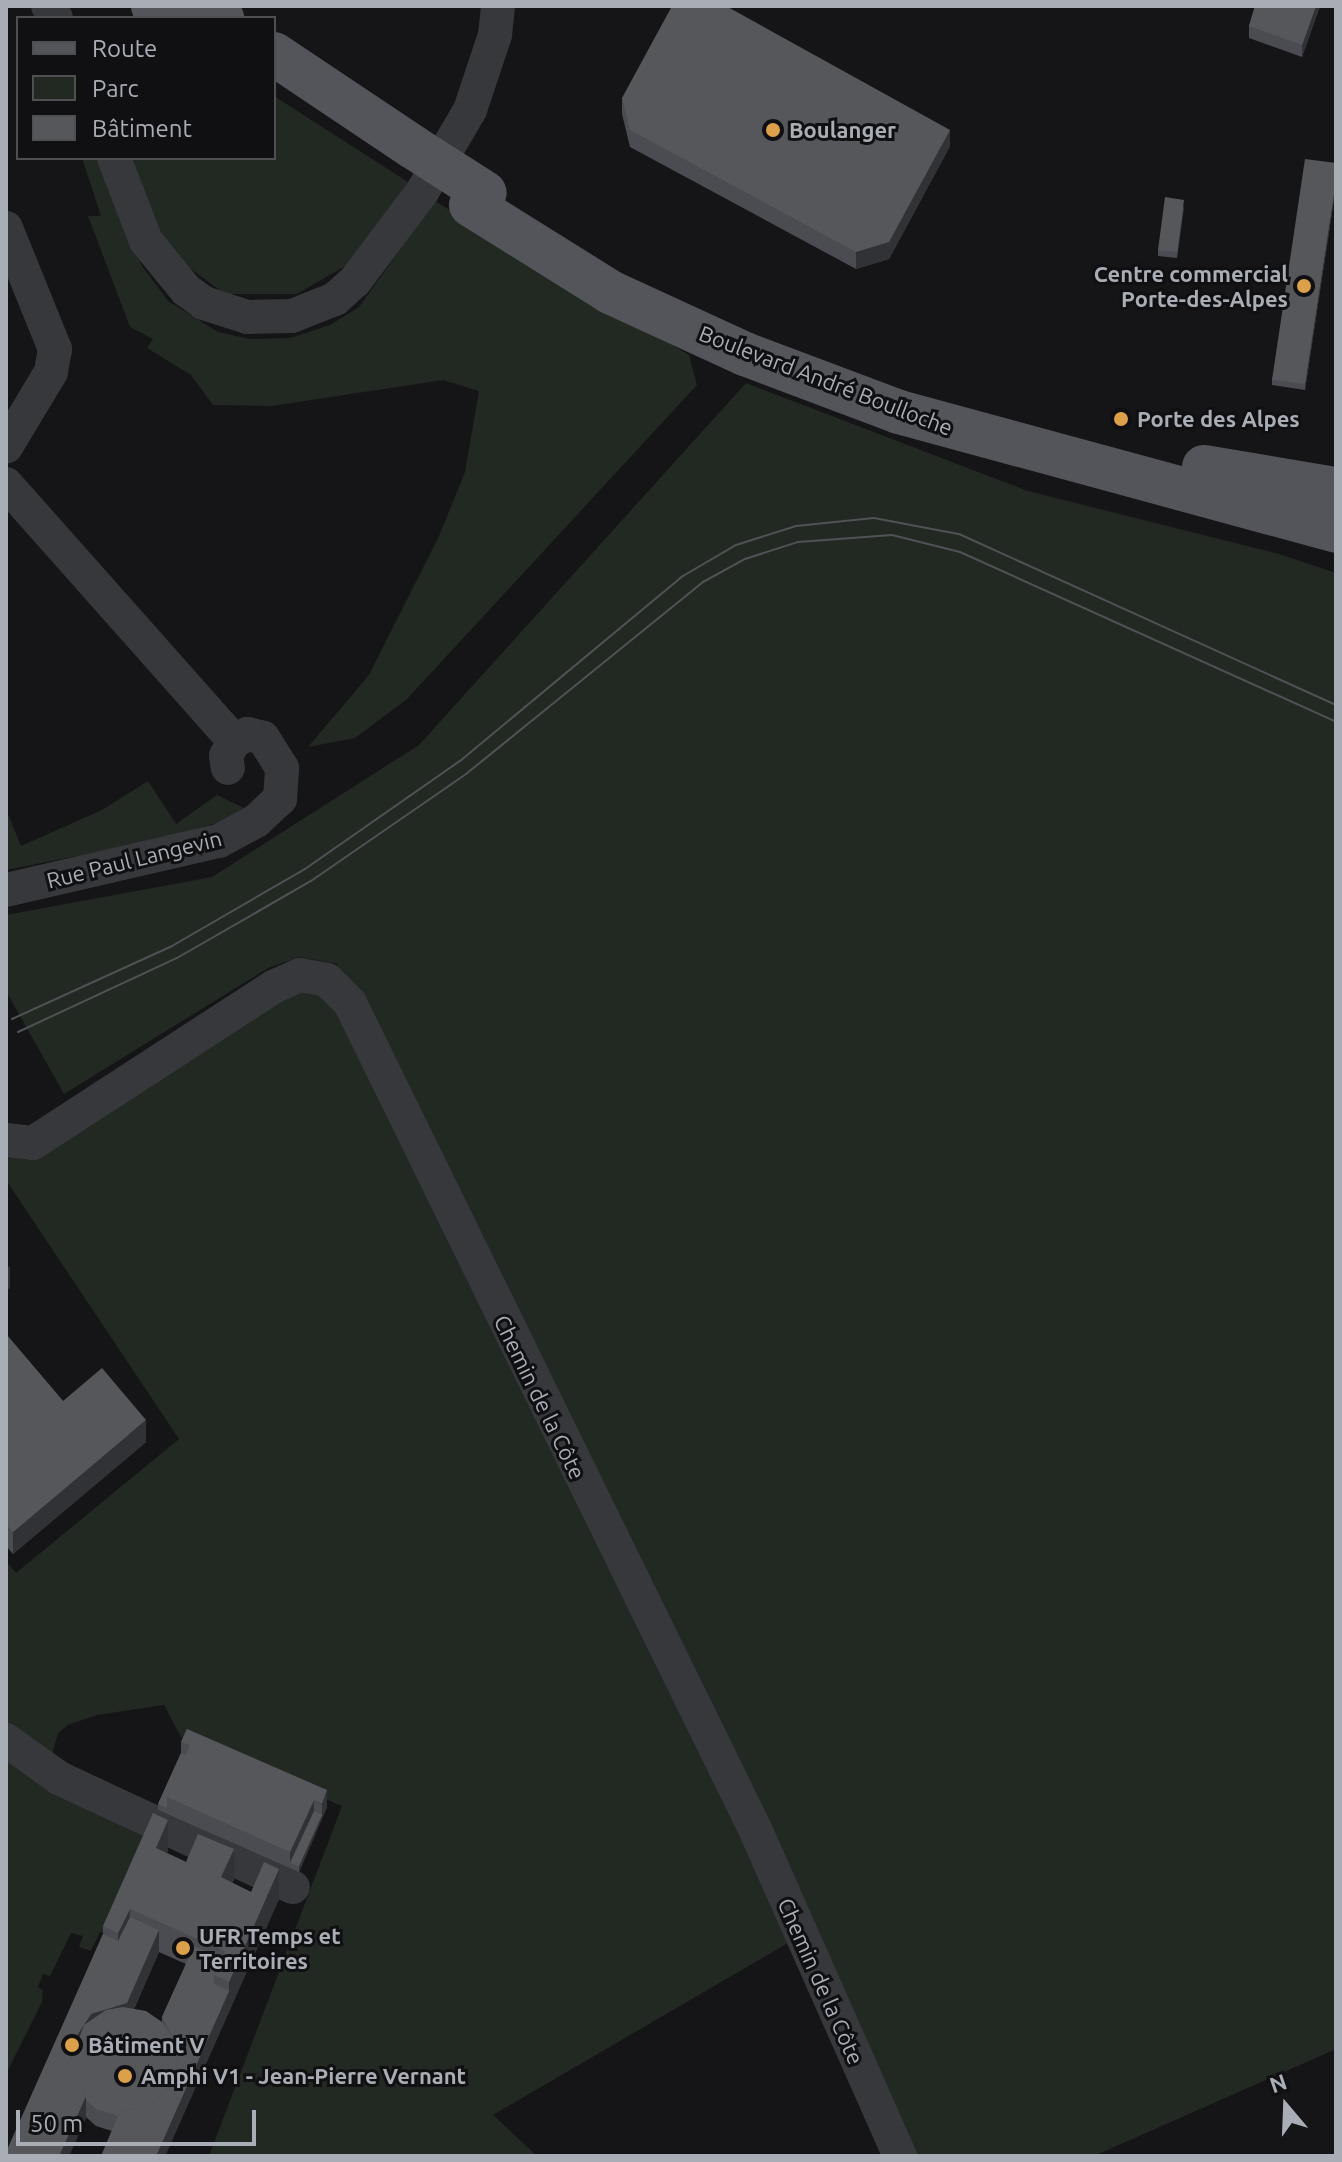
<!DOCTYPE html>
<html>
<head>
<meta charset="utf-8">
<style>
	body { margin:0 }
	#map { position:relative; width:1342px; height:2162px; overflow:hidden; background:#151517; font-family:Ubuntu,sans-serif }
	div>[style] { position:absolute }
	.green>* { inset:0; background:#222822 }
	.minor>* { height:34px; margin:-17px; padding:0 17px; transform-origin:17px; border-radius:17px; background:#37383b }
	.major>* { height:44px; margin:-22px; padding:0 22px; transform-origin:22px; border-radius:22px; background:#53555a }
	.tram>* { height:2px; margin:-1px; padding:0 1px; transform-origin:1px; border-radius:1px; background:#505256 }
	.major-bridge>* { height:44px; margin:-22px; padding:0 22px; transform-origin:22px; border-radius:22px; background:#53555a }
	.wall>* { inset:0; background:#4b4c51 }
	.shaded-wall>* { inset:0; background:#313235 }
	.building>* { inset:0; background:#55575b }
	.dots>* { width:22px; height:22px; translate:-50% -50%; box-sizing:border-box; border:4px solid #101012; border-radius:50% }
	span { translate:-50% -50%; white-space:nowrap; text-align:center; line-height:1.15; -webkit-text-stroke:6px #101012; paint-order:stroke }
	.poi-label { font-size:22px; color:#a9adb5; font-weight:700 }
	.left { translate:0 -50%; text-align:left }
	.right { translate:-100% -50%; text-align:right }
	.street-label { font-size:22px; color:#a9adb5 }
	.frame { position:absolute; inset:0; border:8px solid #a9adb5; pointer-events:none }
	.legend { position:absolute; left:16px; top:16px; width:260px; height:144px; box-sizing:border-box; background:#101012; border:2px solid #4d4f53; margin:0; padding:10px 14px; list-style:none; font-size:24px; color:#a9adb5 }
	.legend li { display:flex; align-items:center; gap:16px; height:40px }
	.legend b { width:40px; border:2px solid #4d4f53 }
	.north { position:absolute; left:1246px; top:2066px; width:80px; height:80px; -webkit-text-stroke:6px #101012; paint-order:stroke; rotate:341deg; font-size:22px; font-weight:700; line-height:32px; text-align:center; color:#a9adb5 }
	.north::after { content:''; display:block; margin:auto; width:28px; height:36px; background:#a9adb5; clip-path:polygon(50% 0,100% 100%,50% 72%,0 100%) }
	.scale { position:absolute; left:16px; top:2110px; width:240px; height:36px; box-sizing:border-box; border:4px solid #a9adb5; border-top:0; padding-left:10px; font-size:24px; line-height:28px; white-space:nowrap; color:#a9adb5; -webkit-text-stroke:6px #101012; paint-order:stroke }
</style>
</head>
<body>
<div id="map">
	<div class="green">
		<i style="clip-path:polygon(274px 96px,408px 182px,357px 259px,297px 294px,225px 294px,172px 255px,147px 207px,131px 158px,274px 158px)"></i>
		<i style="clip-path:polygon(82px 158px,99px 158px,142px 266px,168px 301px,218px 332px,250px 339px,290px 338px,330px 325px,359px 307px,435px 201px,689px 355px,697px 385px,407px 699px,355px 738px,308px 747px,369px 675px,439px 536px,465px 472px,479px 391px,443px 380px,272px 406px,213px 405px,191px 375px,147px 348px,153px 339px,130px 327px,88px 216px,101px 216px)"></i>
		<i style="clip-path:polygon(746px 383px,1028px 491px,1279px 554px,1336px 573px,1336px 2049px,1094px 2156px,900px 2156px,800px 1936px,493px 2115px,537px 2156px,209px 2156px,342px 1806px,181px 1737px,164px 1705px,97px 1715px,68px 1725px,58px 1733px,51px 1759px,6px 1727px,6px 1561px,16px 1573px,179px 1439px,6px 1180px,6px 1160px,273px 987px,326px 980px,338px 964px,299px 957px,268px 968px,64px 1094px,6px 991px,6px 915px,212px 877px,419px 745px)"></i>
		<i style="clip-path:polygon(148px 781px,176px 824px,217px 795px,246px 809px,246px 814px,163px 839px,6px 870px,6px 809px,21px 846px,102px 810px)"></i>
		<i style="clip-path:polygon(6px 1752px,162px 1842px,112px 1936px,100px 1932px,91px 1951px,79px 1947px,83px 1936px,71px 1933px,50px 1976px,43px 1974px,38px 1987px,43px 1990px,42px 2002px,6px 2074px)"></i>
	</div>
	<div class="minor">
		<i style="left:48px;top:6px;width:14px;rotate:56deg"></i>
		<i style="left:114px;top:158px;width:89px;rotate:68.9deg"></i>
		<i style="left:146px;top:241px;width:63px;rotate:50.8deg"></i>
		<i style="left:186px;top:290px;width:22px;rotate:36deg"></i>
		<i style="left:204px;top:303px;width:45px;rotate:18deg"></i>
		<i style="left:247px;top:317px;width:45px;rotate:-1.3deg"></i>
		<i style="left:292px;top:316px;width:46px;rotate:-21.6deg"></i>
		<i style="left:335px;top:299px;width:27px;rotate:-42deg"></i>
		<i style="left:355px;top:281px;width:111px;rotate:-53deg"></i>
		<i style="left:422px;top:192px;width:95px;rotate:-59.7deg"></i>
		<i style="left:470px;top:110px;width:79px;rotate:-71.6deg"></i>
		<i style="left:495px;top:35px;width:29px;rotate:-84deg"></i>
		<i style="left:6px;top:228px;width:131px;rotate:68deg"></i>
		<i style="left:55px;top:349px;width:23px;rotate:100deg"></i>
		<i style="left:51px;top:372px;width:87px;rotate:121deg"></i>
		<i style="left:6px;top:484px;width:344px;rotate:48.4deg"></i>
		<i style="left:6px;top:890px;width:219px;rotate:-13deg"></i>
		<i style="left:219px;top:841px;width:42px;rotate:-28.4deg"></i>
		<i style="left:256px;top:821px;width:33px;rotate:-43deg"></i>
		<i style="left:280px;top:799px;width:31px;rotate:-86deg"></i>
		<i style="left:282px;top:768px;width:36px;rotate:-122deg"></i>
		<i style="left:263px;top:738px;width:16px;rotate:-165deg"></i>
		<i style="left:248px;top:734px;width:16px;rotate:153deg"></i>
		<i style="left:234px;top:741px;width:17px;rotate:118deg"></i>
		<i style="left:226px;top:756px;width:12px;rotate:81deg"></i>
		<i style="left:6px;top:1140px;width:27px;rotate:6deg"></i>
		<i style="left:33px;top:1143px;width:286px;rotate:-33deg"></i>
		<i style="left:273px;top:987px;width:30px;rotate:-24deg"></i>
		<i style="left:300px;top:975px;width:27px;rotate:10deg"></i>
		<i style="left:327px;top:980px;width:33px;rotate:45deg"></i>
		<i style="left:350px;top:1003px;width:920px;rotate:63.88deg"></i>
		<i style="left:755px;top:1829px;width:358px;rotate:66.1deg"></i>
		<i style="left:6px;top:1740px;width:65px;rotate:35.6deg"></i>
		<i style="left:59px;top:1778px;width:258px;rotate:25deg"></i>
	</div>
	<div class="major">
		<i style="left:153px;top:6px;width:22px;rotate:32deg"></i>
		<i style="left:204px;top:6px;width:22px;rotate:34deg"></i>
		<i style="left:274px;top:54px;width:167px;rotate:33.8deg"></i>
		<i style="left:471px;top:205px;width:164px;rotate:32deg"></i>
		<i style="left:610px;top:292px;width:149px;rotate:24.7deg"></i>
		<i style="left:745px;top:354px;width:165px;rotate:20.6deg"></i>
		<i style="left:899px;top:412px;width:453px;rotate:15.2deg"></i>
		<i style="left:1204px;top:467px;width:134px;rotate:9.5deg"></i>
	</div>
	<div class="tram">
		<i style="left:12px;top:1019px;width:176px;rotate:-24.5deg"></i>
		<i style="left:172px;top:946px;width:154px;rotate:-30.1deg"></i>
		<i style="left:305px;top:869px;width:189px;rotate:-34.9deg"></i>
		<i style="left:460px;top:761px;width:290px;rotate:-39.7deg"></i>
		<i style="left:683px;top:576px;width:61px;rotate:-30.3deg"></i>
		<i style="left:736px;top:545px;width:63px;rotate:-17.6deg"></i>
		<i style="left:796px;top:526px;width:78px;rotate:-5.9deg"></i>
		<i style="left:874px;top:518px;width:86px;rotate:10.7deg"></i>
		<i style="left:959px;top:534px;width:414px;rotate:24.4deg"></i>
		<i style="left:18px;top:1032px;width:175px;rotate:-25deg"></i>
		<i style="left:177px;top:958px;width:155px;rotate:-29.9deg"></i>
		<i style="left:311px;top:881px;width:188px;rotate:-34.6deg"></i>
		<i style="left:466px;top:774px;width:305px;rotate:-39deg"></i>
		<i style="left:703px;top:582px;width:48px;rotate:-28.7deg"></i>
		<i style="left:745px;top:559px;width:56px;rotate:-17.8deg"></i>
		<i style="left:798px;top:542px;width:94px;rotate:-4.3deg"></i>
		<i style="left:892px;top:535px;width:70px;rotate:14deg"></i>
		<i style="left:960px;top:552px;width:413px;rotate:24.3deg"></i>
	</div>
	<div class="major-bridge">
		<i style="left:413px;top:147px;width:85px;rotate:32.6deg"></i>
	</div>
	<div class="wall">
		<i style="clip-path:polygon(1255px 6px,1320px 6px,1302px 57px,1249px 38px,1249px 26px)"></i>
		<i style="clip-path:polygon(622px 98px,950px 146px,889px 259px,856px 269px,630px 147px,622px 114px)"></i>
		<i style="clip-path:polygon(1336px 163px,1336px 186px,1305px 390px,1272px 385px,1272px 380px)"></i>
		<i style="clip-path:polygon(1184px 206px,1177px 258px,1158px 256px,1158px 250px)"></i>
		<i style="clip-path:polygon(6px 1334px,63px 1401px,146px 1442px,13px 1554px,6px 1546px)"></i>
		<i style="clip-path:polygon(187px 1729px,327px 1807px,299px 1872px,158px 1810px,158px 1804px,181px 1753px,181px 1742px)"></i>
		<i style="clip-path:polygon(evenodd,168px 1850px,167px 1853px,186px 1862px,234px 1879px,232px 1883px,251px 1892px,279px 1899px,165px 2156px,112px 2131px,96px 2126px,86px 2117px,69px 2156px,6px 2156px,103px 1934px,103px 1926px,168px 1850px,159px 1952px,186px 1964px,162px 2017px,162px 2022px,134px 2009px,159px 1952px)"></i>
	</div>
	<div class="shaded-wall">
		<i style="clip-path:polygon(1316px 6px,1320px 6px,1302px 57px,1302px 45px)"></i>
		<i style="clip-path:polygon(950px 130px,950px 146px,889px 259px,856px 269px,856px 252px)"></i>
		<i style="clip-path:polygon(1336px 180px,1336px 186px,1305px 390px,1305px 384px)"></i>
		<i style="clip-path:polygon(10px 1266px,10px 1288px,6px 1291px,6px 1269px)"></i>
		<i style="clip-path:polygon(146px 1420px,146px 1442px,13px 1554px,13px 1532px)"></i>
		<i style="clip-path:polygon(327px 1790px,327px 1807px,299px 1872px,299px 1866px,322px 1815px,322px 1804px)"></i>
		<i style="clip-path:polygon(314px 1800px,314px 1817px,290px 1863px,290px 1868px,290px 1852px)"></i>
		<i style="clip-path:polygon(168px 1820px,168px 1850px,156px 1879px,156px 1848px)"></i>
		<i style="clip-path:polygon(234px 1849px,234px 1879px,221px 1908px,221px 1877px)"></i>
		<i style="clip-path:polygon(279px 1869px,279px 1899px,165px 2156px,156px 2156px,229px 1991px,229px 1982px)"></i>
		<i style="clip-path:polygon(130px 1909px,130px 1939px,118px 1963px,118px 1933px)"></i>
		<i style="clip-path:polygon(159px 1930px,159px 1952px,127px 2024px,72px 2064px,72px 2043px,91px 2014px)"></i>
		<i style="clip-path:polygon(86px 2096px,86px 2118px,69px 2156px,59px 2156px)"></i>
	</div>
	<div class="building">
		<i style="clip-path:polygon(672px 6px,726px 6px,950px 130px,889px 242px,856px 252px,630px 130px,622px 98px)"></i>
		<i style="clip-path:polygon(1255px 6px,1316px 6px,1302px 45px,1249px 26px)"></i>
		<i style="clip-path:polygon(1305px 159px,1336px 163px,1336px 180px,1305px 384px,1272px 380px)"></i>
		<i style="clip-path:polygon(1165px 197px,1184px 200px,1177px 252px,1158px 250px)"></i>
		<i style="clip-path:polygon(6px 1334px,63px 1401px,102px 1368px,146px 1420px,13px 1532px,6px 1524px)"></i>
		<i style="clip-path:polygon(187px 1729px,327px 1790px,322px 1804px,314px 1800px,290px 1852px,167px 1797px,190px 1745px,181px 1742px)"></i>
		<i style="clip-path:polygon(181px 1753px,186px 1755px,167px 1797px,167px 1808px,158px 1804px)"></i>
		<i style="clip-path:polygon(314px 1811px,322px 1815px,299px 1866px,290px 1863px)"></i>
		<i style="clip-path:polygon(153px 1813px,168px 1820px,156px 1848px,186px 1862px,198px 1834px,234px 1849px,221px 1877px,251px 1892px,264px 1862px,279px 1869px,229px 1982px,214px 1975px,225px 1951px,130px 1909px,118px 1933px,103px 1926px)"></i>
		<i style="clip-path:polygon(130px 1917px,159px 1930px,127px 2003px,91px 2014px,72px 2043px,71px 2069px,86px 2096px,59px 2156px,6px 2156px,6px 2152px,103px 1934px,118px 1941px)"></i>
		<i style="clip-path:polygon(194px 1946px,222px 1958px,214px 1975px,214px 1984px,229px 1991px,156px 2156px,101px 2156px,120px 2111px,146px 2108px,173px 2084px,179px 2049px,162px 2017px)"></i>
		<i style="clip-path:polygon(123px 2007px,146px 2011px,162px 2022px,175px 2041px,178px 2055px,173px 2084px,146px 2108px,120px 2111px,118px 2116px,96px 2109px,86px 2100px,86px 2096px,71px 2069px,71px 2060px,84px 2025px,106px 2010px)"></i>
	</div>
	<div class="dots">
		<i style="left:773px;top:130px;background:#dba049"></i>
		<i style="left:1304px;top:286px;background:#dba049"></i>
		<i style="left:1121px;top:419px;background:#dba049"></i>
		<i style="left:183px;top:1948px;background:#dba049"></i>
		<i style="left:72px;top:2045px;background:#dba049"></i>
		<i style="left:125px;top:2076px;background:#dba049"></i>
	</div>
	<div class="poi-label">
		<span class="left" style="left:789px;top:130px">Boulanger</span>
		<span class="right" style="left:1288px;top:286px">Centre commercial<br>Porte-des-Alpes</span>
		<span class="left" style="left:1137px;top:419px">Porte des Alpes</span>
		<span class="left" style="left:199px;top:1948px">UFR Temps et<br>Territoires</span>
		<span class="left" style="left:88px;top:2045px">Bâtiment V</span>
		<span class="left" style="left:141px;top:2076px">Amphi V1 - Jean-Pierre Vernant</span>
	</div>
	<div class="street-label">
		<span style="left:826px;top:380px;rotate:21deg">Boulevard André Boulloche</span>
		<span style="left:134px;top:859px;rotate:-14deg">Rue Paul Langevin</span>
		<span style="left:540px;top:1397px;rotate:64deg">Chemin de la Côte</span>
		<span style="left:821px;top:1981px;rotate:66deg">Chemin de la Côte</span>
	</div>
	<div class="frame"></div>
	<ul class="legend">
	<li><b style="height:10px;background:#53555a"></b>Route</li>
	<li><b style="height:22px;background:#222822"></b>Parc</li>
	<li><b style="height:22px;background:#55575b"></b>Bâtiment</li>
	</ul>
	<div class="north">N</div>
	<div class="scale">50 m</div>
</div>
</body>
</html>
